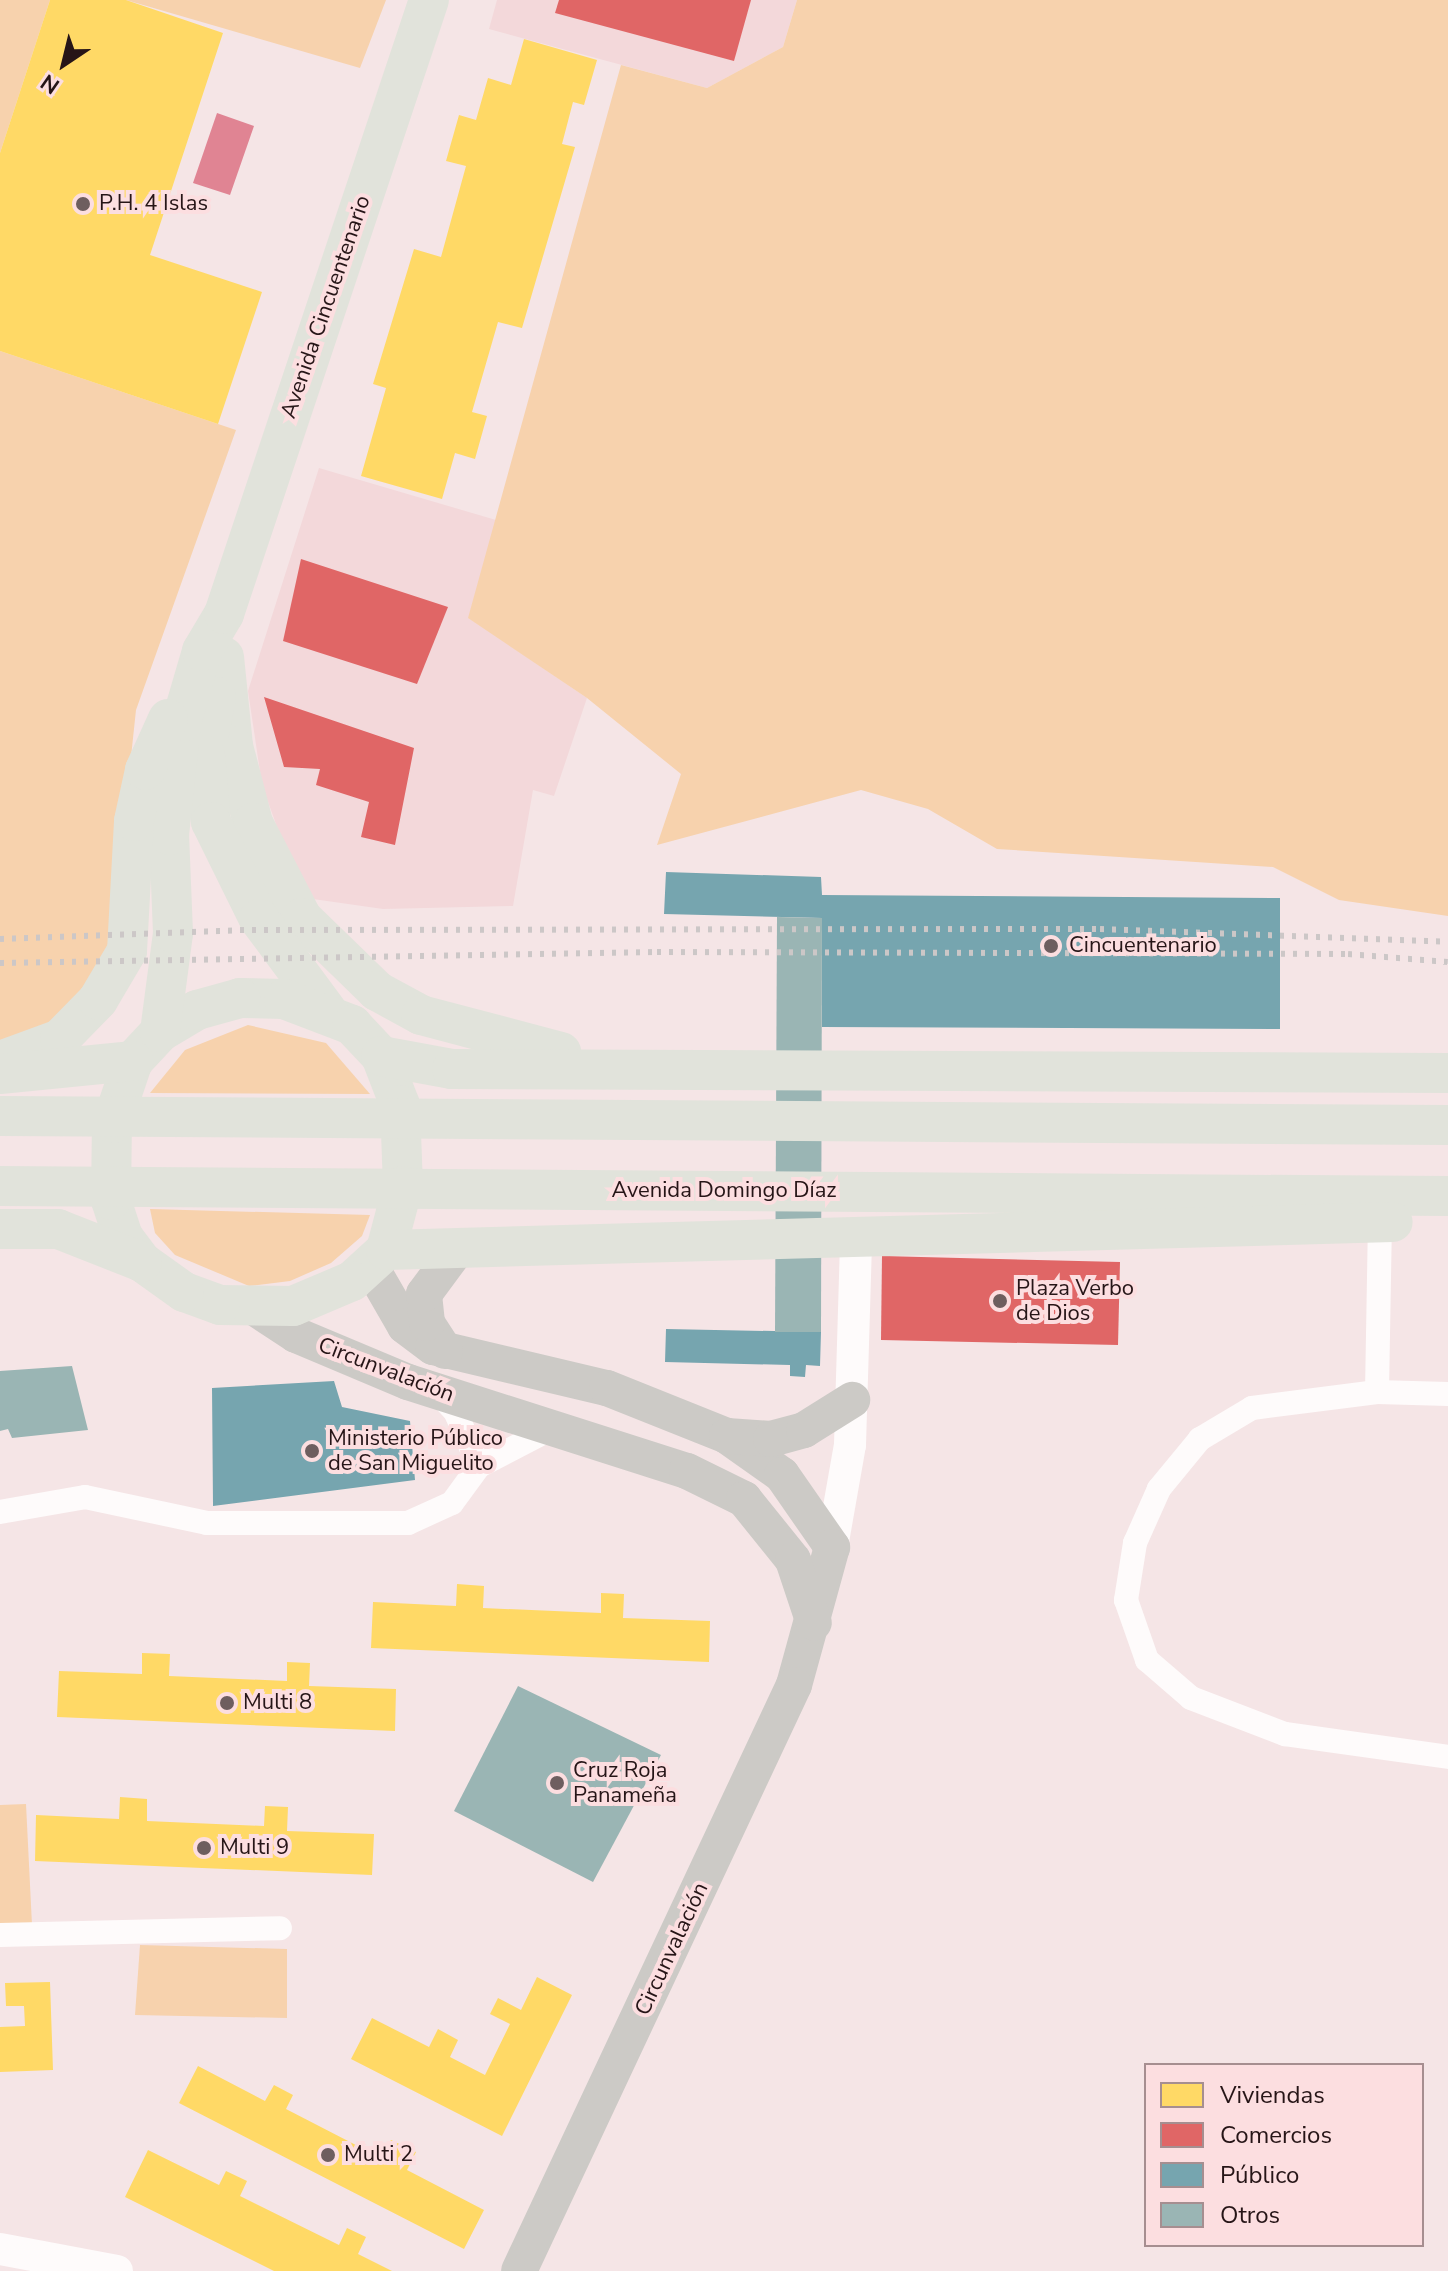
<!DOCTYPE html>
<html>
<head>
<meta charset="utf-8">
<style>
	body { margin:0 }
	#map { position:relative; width:1448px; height:2271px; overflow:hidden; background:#f5e5e6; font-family:"Nunito Sans",sans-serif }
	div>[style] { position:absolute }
	.built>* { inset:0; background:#f3d8da }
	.green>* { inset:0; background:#f7d2ad }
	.water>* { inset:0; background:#e08493 }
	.homes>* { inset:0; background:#ffd966 }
	.shops>* { inset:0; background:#e06666 }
	.public>* { inset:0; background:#76a5af }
	.building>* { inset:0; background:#9ab5b4 }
	.minor>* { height:24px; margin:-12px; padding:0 12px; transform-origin:12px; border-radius:12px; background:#fefbfb }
	.tertiary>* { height:32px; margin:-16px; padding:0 16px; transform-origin:16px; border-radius:16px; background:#fefbfb }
	.secondary>* { height:36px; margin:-18px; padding:0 18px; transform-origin:18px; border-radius:18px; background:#cccac6 }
	.primary>* { height:40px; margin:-20px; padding:0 20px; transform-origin:20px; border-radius:20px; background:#e1e3db }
	.rail>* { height:6px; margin-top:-3px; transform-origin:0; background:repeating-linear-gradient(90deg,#ccc7c7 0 4px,transparent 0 12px) }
	.dots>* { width:22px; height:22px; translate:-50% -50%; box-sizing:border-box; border:4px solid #fcdee0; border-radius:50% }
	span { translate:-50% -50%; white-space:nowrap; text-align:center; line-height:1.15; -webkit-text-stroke:8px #fcdee0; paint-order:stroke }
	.poi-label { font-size:22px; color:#261517 }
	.left { translate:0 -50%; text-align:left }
	.street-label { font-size:22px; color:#261517 }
	.legend { position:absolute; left:1144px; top:2063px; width:280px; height:184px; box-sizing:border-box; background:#fcdee0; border:2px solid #a68e90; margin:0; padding:10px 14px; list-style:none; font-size:24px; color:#261517 }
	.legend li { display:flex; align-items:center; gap:16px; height:40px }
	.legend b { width:40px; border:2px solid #a68e90 }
	.north { position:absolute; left:24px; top:24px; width:80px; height:80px; -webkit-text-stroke:6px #fcdee0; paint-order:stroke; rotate:215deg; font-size:22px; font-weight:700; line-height:32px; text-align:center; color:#261517 }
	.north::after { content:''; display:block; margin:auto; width:28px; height:36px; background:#261517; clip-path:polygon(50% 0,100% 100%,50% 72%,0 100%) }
</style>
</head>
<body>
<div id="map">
	<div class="built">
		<i style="clip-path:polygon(497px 0,797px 0,783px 47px,707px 88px,489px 29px)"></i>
		<i style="clip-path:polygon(319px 468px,496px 520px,469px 618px,587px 698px,554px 796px,533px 790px,513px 906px,383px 909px,313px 899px,277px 827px,262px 785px,248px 691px)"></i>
	</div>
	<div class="green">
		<i style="clip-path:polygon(0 0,50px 0,0 153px)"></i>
		<i style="clip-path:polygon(126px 0,386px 0,360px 68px)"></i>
		<i style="clip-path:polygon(797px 0,1448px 0,1448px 916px,1339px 900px,1273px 867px,997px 849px,928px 809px,861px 790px,657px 845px,681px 774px,587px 698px,468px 618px,621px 65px,707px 88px,783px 47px)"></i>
		<i style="clip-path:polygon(0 351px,236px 430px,136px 710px,109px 964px,35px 1039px,0 1040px)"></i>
		<i style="clip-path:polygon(248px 1025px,326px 1043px,370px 1094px,150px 1093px,185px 1050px)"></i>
		<i style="clip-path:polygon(150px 1209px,370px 1215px,362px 1236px,331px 1263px,290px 1281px,249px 1286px,175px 1255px,155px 1233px)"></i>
		<i style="clip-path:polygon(26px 1804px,32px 1925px,0 1926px,0 1805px)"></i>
		<i style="clip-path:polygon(140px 1945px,287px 1949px,287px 2018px,135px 2015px)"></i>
	</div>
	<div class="water">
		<i style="clip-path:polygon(217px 113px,254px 126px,230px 195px,193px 183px)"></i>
	</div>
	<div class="homes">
		<i style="clip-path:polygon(50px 0,126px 0,223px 33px,150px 255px,262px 292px,218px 424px,0 351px,0 153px)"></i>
		<i style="clip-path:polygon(524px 39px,597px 60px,584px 105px,573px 102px,562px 144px,575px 147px,522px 328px,498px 322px,472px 412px,487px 416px,475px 459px,455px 453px,442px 499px,361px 476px,386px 388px,373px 384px,414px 249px,441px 257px,466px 166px,446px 161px,459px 115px,476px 120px,488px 78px,511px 85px)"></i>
		<i style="clip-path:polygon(457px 1584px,484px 1586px,483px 1608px,601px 1613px,601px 1593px,624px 1594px,623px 1618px,710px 1621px,709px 1662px,371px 1648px,373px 1602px,456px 1606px)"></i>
		<i style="clip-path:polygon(142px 1653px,170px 1654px,169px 1676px,287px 1681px,287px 1662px,310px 1663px,309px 1686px,396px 1689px,395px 1731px,57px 1717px,59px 1671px,142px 1674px)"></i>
		<i style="clip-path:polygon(120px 1797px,147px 1799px,147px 1821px,264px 1826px,265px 1806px,288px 1807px,287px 1831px,374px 1834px,372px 1875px,35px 1861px,36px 1815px,119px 1819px)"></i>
		<i style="clip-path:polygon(537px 1977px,572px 1995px,502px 2136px,351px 2059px,372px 2018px,429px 2047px,438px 2029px,458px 2040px,450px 2057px,485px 2075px,510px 2024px,490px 2014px,498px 1998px,521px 2010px)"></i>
		<i style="clip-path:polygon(50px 1982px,53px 2070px,0 2072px,0 2027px,25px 2026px,24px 2006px,6px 2006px,5px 1983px)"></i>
		<i style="clip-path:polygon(198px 2066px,265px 2101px,274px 2085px,293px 2095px,286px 2109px,381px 2158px,391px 2140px,416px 2152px,407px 2170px,484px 2210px,464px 2249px,179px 2103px)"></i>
		<i style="clip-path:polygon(148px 2150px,219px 2185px,226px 2171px,247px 2181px,240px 2196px,339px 2245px,347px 2228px,366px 2237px,358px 2254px,392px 2271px,274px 2271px,125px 2197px)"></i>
	</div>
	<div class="shops">
		<i style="clip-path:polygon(559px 0,751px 0,734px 61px,555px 13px)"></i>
		<i style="clip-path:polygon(301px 559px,448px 607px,417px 684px,283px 641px)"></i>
		<i style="clip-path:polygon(264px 697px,414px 748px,395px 845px,361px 837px,369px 802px,316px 785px,320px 769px,284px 767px)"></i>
		<i style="clip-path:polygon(882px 1256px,1120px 1262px,1118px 1345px,881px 1340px)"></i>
	</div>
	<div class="public">
		<i style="clip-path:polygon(666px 872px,821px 877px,822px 895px,1280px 898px,1280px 1029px,822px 1027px,822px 918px,664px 914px)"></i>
		<i style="clip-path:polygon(666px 1329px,821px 1332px,820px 1366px,806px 1365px,805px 1377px,790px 1376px,790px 1365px,665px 1362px)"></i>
		<i style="clip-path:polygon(334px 1381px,342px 1407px,410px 1421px,415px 1480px,213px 1506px,212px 1388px)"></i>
	</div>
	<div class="building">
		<i style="clip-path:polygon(777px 917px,822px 918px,821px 1332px,775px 1332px)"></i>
		<i style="clip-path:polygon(72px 1366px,88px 1430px,12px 1438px,8px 1429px,0 1431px,0 1371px)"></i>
		<i style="clip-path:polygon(518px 1686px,661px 1755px,593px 1882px,454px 1811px)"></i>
	</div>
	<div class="minor">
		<i style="left:437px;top:1392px;width:26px;rotate:47deg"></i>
		<i style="left:455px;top:1411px;width:60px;rotate:66.4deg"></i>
		<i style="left:1377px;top:1392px;width:170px;rotate:-89deg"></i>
		<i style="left:1448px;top:1394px;width:71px;rotate:-178.4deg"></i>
		<i style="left:1377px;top:1392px;width:126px;rotate:172.7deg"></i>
		<i style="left:1252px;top:1408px;width:61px;rotate:149.2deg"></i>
		<i style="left:1200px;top:1439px;width:65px;rotate:129.4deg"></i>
		<i style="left:1159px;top:1489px;width:59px;rotate:114deg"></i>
		<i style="left:1135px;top:1543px;width:58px;rotate:99deg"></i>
		<i style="left:1126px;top:1600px;width:64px;rotate:70.7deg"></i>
		<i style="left:1147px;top:1660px;width:58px;rotate:40.8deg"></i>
		<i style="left:1191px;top:1698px;width:101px;rotate:21deg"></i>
		<i style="left:1285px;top:1734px;width:165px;rotate:8deg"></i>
		<i style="left:0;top:1512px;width:86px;rotate:-10deg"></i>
		<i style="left:85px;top:1497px;width:125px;rotate:12deg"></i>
		<i style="left:207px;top:1523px;width:201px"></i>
		<i style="left:408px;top:1523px;width:48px;rotate:-24.4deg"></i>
		<i style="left:452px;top:1503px;width:46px;rotate:-53.9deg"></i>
		<i style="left:479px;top:1466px;width:85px;rotate:-27.5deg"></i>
		<i style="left:0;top:1935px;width:280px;rotate:-1.4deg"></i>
	</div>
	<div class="tertiary">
		<i style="left:832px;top:1547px;width:104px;rotate:-80deg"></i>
		<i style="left:850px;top:1445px;width:206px;rotate:-88.3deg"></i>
		<i style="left:0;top:2249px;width:119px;rotate:10.6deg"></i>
	</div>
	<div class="secondary">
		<i style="left:371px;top:1267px;width:68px;rotate:60deg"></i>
		<i style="left:405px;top:1326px;width:35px;rotate:37deg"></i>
		<i style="left:433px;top:1347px;width:179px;rotate:13.3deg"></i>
		<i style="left:607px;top:1388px;width:129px;rotate:21.8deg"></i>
		<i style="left:727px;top:1436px;width:67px;rotate:35.3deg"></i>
		<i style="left:782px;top:1475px;width:88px;rotate:55.2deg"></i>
		<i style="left:832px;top:1547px;width:143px;rotate:105.4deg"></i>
		<i style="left:794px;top:1685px;width:647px;rotate:115.14deg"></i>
		<i style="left:258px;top:1310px;width:45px;rotate:33.3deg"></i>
		<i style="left:296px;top:1335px;width:121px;rotate:22.8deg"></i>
		<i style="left:408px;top:1382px;width:293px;rotate:17.7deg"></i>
		<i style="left:687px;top:1471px;width:64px;rotate:26.2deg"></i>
		<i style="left:744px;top:1499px;width:78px;rotate:51.2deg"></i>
		<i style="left:793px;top:1560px;width:66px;rotate:71.6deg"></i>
		<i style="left:445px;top:1351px;width:33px;rotate:-123deg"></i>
		<i style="left:427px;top:1323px;width:29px;rotate:-96deg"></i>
		<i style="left:424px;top:1294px;width:57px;rotate:-53.5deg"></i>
		<i style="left:727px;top:1436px;width:44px;rotate:3.9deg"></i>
		<i style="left:771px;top:1439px;width:34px;rotate:-15deg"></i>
		<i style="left:804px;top:1430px;width:57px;rotate:-32deg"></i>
	</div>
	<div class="primary">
		<i style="left:224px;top:657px;width:89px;rotate:84.2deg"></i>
		<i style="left:233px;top:746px;width:80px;rotate:75.4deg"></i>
		<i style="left:253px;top:823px;width:107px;rotate:62.7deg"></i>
		<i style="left:302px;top:918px;width:105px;rotate:44.2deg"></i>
		<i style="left:377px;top:991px;width:50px;rotate:28.6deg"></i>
		<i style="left:421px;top:1015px;width:145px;rotate:14.8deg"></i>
		<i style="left:216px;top:697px;width:59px;rotate:100.7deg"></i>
		<i style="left:205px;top:755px;width:67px;rotate:84.9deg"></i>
		<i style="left:211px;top:822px;width:108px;rotate:63.7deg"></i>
		<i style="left:259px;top:919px;width:114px;rotate:53.5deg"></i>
		<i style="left:240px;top:998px;width:44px;rotate:1.3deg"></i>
		<i style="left:284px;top:999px;width:73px;rotate:20.9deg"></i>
		<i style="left:352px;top:1025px;width:42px;rotate:46.9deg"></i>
		<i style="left:381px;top:1056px;width:53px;rotate:68.8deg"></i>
		<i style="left:400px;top:1105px;width:81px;rotate:87.9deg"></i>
		<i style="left:403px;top:1186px;width:66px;rotate:104.9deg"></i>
		<i style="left:386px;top:1250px;width:46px;rotate:137.6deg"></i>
		<i style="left:352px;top:1281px;width:64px;rotate:157deg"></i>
		<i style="left:293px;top:1306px;width:73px;rotate:-179.2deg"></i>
		<i style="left:220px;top:1305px;width:38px;rotate:-160deg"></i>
		<i style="left:184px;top:1292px;width:52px;rotate:-144.5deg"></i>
		<i style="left:142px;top:1262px;width:31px;rotate:-127deg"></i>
		<i style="left:123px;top:1237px;width:39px;rotate:-108deg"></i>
		<i style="left:111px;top:1200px;width:77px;rotate:-89.3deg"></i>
		<i style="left:112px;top:1123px;width:65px;rotate:-71.3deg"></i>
		<i style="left:133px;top:1061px;width:40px;rotate:-47deg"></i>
		<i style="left:160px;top:1032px;width:43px;rotate:-30.7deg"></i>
		<i style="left:197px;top:1010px;width:45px;rotate:-15.6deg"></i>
		<i style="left:160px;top:1032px;width:100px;rotate:-82.5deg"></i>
		<i style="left:173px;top:933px;width:98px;rotate:-92.3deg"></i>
		<i style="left:169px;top:835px;width:113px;rotate:-83.9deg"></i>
		<i style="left:181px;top:723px;width:75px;rotate:-73.7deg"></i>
		<i style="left:202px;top:651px;width:43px;rotate:-59.3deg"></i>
		<i style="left:224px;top:614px;width:647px;rotate:-71.54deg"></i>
		<i style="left:381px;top:1056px;width:72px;rotate:10.4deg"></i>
		<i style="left:452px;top:1069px;width:996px;rotate:0.23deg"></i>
		<i style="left:0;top:1061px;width:64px;rotate:-20.1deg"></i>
		<i style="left:60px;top:1039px;width:54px;rotate:-45.7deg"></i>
		<i style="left:98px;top:1000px;width:57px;rotate:-59.4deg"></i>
		<i style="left:127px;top:951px;width:130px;rotate:-86.9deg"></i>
		<i style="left:134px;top:821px;width:52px;rotate:-77.8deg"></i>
		<i style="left:145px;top:770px;width:56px;rotate:-65.7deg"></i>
		<i style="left:0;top:1074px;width:134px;rotate:-5.6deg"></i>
		<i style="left:0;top:1116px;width:1448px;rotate:0.36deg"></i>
		<i style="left:0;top:1186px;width:1448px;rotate:0.4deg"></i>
		<i style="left:0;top:1229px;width:58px"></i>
		<i style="left:58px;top:1229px;width:90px;rotate:21.4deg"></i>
		<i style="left:386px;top:1250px;width:1007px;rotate:-1.59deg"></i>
	</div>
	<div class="rail">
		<i style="left:0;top:939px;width:240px;rotate:-2.1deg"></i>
		<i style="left:240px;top:930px;width:860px;rotate:-0.07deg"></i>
		<i style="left:1100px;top:929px;width:348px;rotate:2.1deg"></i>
		<i style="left:0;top:963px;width:657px;rotate:-0.96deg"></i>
		<i style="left:657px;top:952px;width:691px;rotate:0.17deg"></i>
		<i style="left:1348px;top:954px;width:100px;rotate:4.6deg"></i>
	</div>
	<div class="dots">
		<i style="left:83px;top:204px;background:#6e5e5f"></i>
		<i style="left:1051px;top:946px;background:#6e5e5f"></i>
		<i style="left:1000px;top:1301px;background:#6e5e5f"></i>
		<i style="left:312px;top:1451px;background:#6e5e5f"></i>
		<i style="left:227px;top:1703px;background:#6e5e5f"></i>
		<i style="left:557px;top:1783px;background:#6e5e5f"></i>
		<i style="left:204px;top:1848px;background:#6e5e5f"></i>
		<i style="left:328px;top:2155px;background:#6e5e5f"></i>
	</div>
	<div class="poi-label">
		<span class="left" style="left:99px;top:204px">P.H. 4 Islas</span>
		<span class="left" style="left:1069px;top:946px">Cincuentenario</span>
		<span class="left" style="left:1016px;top:1301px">Plaza Verbo<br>de Dios</span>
		<span class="left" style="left:328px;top:1451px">Ministerio Público<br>de San Miguelito</span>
		<span class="left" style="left:243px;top:1703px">Multi 8</span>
		<span class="left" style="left:573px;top:1783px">Cruz Roja<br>Panameña</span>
		<span class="left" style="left:220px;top:1848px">Multi 9</span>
		<span class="left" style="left:344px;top:2155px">Multi 2</span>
	</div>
	<div class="street-label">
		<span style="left:326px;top:307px;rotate:-71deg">Avenida Cincuentenario</span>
		<span style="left:724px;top:1191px">Avenida Domingo Díaz</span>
		<span style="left:386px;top:1370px;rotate:21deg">Circunvalación</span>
		<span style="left:672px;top:1949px;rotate:-65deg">Circunvalación</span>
	</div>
	<ul class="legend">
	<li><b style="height:22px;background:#ffd966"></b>Viviendas</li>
	<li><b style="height:22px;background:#e06666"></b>Comercios</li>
	<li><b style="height:22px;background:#76a5af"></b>Público</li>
	<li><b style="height:22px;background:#9ab5b4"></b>Otros</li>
	</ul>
	<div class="north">N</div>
</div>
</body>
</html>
